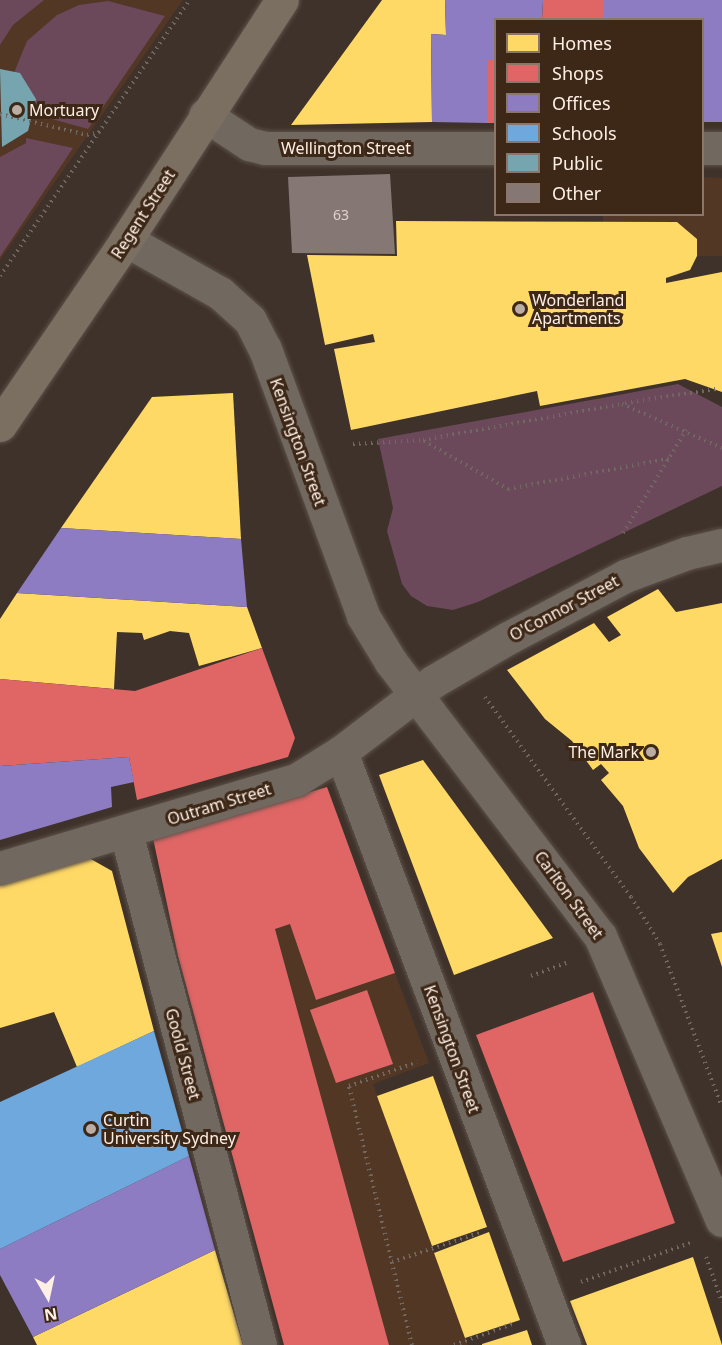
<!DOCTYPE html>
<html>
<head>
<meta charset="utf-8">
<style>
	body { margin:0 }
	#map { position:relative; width:722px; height:1345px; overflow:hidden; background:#3f322a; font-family:"Noto Sans",sans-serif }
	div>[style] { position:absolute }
	.built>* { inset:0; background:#523725 }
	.green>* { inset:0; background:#6b485a }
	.homes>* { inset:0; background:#ffd966 }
	.shops>* { inset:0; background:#e06666 }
	.offices>* { inset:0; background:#8e7cc3 }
	.schools>* { inset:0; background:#6fa8dc }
	.public>* { inset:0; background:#76a5af }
	.building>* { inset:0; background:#857874 }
	.path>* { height:4px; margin-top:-2px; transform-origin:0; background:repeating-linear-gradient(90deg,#716861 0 1.5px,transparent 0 6px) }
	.roads { filter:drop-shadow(0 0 2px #5c514a) drop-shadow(0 0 2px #5c514a) }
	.minor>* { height:33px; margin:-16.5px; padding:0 16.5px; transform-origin:16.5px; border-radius:16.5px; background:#716860 }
	.major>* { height:33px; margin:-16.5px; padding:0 16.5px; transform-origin:16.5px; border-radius:16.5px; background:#7a6f61 }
	.dots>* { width:16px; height:16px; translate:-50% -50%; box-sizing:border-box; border:3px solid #3d2717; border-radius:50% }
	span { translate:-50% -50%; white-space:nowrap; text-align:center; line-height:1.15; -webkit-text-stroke:6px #3d2717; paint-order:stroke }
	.number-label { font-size:14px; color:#e0d1c9 }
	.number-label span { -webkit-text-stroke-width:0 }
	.poi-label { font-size:16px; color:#feefe5 }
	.left { translate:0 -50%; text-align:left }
	.right { translate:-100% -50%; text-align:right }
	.street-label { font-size:16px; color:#feefe5 }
	.legend { position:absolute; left:494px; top:18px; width:210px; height:198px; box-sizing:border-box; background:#3d2717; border:2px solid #8a7769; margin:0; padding:8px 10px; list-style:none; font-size:18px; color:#feefe5 }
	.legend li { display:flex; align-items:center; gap:12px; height:30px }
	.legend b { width:30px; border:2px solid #8a7769 }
	.north { position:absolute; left:18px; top:1267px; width:60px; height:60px; -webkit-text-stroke:4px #3d2717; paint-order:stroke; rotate:171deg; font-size:16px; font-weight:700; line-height:24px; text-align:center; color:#feefe5 }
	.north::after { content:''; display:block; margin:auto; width:21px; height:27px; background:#feefe5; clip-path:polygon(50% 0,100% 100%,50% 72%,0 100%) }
</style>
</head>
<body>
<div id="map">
	<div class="built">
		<i style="clip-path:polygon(0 0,183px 0,0 260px)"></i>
		<i style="clip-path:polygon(703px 177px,722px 178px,722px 256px,697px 256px,697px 239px,677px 222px,603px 224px,603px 215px,702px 214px)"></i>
		<i style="clip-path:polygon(290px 924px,316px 1000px,395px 973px,429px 1063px,373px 1084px,468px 1345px,389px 1345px,275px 929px)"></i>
	</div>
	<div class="green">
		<i style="clip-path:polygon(0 0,44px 0,13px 25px,0 45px)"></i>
		<i style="clip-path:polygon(108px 1px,165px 16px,88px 129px,30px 113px,11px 80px,27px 41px,57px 15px,79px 5px)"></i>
		<i style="clip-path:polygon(26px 138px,73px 148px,0 257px,0 157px,26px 143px)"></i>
		<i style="clip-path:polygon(678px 384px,722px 407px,722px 486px,478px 602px,453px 610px,427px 606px,411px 596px,402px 584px,387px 531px,393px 508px,378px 439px)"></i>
	</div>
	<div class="homes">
		<i style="clip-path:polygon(382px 0,445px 0,446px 35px,431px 34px,432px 122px,291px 125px)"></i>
		<i style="clip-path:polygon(396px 221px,677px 222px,697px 239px,697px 256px,690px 270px,666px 278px,666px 283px,722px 272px,722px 392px,685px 379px,540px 406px,537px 391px,351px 430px,334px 349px,375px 342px,373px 334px,325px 345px,307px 255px,397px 256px)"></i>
		<i style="clip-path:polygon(233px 393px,241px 539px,61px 528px,152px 397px)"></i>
		<i style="clip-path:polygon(658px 589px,676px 612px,722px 603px,722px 859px,688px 877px,673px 893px,639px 848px,623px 806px,601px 780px,609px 773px,601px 764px,593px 770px,572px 741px,545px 719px,507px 670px,594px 623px,609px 642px,621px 635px,607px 617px)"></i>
		<i style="clip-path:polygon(17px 593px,247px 607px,262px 648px,199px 666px,189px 633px,170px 631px,144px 640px,142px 633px,117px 632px,114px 689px,0 679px,0 619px)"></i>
		<i style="clip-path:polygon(423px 760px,553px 938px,454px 975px,379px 775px)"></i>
		<i style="clip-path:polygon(89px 858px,112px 871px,154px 1031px,77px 1067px,54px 1012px,0 1028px,0 885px)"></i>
		<i style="clip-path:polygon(722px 932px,722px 967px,711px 934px)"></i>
		<i style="clip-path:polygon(433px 1076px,487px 1227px,432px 1246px,377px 1096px)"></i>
		<i style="clip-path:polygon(489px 1232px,520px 1320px,465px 1338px,434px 1253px)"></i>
		<i style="clip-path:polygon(215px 1250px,243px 1345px,37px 1345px,33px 1337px)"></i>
		<i style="clip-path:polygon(693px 1257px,722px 1345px,587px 1345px,570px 1301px)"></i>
		<i style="clip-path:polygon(527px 1330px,532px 1345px,482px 1345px,482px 1344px)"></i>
	</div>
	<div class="shops">
		<i style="clip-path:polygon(543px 0,604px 0,604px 20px,542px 20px)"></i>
		<i style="clip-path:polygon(487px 60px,496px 60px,496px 123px,487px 123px)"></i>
		<i style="clip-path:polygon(262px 648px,295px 738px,288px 757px,137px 800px,129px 757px,0 766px,0 679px,135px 691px)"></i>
		<i style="clip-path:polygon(327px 787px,395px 973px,316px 1000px,290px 924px,275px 929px,389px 1345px,284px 1345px,178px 956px,153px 838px)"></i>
		<i style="clip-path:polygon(367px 990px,393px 1064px,336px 1083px,310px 1010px)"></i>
		<i style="clip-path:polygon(593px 992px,675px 1223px,563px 1262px,476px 1035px)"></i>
	</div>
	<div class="offices">
		<i style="clip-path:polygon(445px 0,543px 0,542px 20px,496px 20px,496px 60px,487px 60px,487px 123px,432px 122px,431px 34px,446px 35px)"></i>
		<i style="clip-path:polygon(604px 0,722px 0,722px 122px,702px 122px,702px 20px,604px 20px)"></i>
		<i style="clip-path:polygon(61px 528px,241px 539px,247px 607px,17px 593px)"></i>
		<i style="clip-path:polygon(129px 757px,134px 782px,111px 787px,112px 807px,0 840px,0 766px)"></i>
		<i style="clip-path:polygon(189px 1156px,215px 1250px,33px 1337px,0 1275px,0 1249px)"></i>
	</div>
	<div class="schools">
		<i style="clip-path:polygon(154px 1031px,189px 1156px,0 1249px,0 1102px)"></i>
	</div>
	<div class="public">
		<i style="clip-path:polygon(0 69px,20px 73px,36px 99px,28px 131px,2px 147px)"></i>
	</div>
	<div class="building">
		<i style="clip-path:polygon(390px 174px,395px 254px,292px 253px,288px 177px)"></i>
	</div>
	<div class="path">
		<i style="left:0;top:114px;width:89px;rotate:13.6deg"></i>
		<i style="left:87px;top:135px;width:13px;rotate:-13deg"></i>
		<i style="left:0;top:276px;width:335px;rotate:-55.5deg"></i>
		<i style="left:625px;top:403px;width:92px;rotate:-8.7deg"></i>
		<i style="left:424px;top:441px;width:97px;rotate:29.7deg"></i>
		<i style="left:508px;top:489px;width:167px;rotate:-10.7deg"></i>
		<i style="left:353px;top:444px;width:70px;rotate:-3.3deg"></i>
		<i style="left:423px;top:440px;width:202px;rotate:-10.3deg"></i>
		<i style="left:622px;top:404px;width:109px;rotate:23.7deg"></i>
		<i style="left:623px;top:533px;width:121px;rotate:-58.5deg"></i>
		<i style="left:485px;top:697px;width:248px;rotate:53.9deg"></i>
		<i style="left:631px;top:897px;width:55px;rotate:58.3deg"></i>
		<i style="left:660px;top:944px;width:174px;rotate:69.2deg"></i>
		<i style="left:531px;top:976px;width:40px;rotate:-20.2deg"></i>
		<i style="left:706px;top:1257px;width:48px;rotate:70.4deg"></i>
		<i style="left:392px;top:1262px;width:92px;rotate:-18.4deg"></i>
		<i style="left:581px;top:1282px;width:116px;rotate:-19.7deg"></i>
		<i style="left:412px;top:1345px;width:267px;rotate:-103.7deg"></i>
		<i style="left:349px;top:1086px;width:72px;rotate:-19.4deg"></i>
		<i style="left:454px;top:1345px;width:65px;rotate:-19.8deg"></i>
	</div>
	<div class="roads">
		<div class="minor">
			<i style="left:205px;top:115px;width:53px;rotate:33.4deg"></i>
			<i style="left:249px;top:144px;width:16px;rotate:14deg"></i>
			<i style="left:265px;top:148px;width:231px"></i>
			<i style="left:702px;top:148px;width:20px"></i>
			<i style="left:126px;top:240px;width:108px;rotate:29.4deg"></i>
			<i style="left:220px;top:293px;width:40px;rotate:42deg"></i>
			<i style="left:250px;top:320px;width:33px;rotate:63deg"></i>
			<i style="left:265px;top:349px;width:284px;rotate:69.8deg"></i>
			<i style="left:363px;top:616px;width:54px;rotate:58.7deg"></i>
			<i style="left:391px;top:662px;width:345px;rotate:52.7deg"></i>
			<i style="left:600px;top:936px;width:309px;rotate:66.8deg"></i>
			<i style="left:341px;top:752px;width:634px;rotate:69.39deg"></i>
			<i style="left:126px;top:832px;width:530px;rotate:75.36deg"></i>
			<i style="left:0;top:868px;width:309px;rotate:-16.6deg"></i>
			<i style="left:296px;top:780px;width:53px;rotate:-31.9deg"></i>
			<i style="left:341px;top:752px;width:117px;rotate:-37.4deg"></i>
			<i style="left:434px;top:681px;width:86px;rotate:-30.2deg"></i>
			<i style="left:508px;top:638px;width:132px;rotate:-27.9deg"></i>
			<i style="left:625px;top:576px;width:66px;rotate:-20.4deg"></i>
			<i style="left:687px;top:553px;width:36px;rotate:-13deg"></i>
		</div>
		<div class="major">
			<i style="left:0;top:425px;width:224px;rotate:-55.7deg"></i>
			<i style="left:126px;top:240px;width:286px;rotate:-57deg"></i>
		</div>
	</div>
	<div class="dots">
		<i style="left:17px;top:110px;background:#bbada4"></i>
		<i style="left:520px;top:309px;background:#bbada4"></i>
		<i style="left:651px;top:752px;background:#bbada4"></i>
		<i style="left:91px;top:1129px;background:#bbada4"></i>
	</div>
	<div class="number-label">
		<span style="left:341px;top:215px">63</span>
	</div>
	<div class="poi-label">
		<span class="left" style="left:29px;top:110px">Mortuary</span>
		<span class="left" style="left:532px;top:309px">Wonderland<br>Apartments</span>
		<span class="right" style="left:639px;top:752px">The Mark</span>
		<span class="left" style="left:103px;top:1129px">Curtin<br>University Sydney</span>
	</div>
	<div class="street-label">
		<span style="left:346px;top:148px">Wellington Street</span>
		<span style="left:143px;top:214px;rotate:-57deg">Regent Street</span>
		<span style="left:298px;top:442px;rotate:70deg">Kensington Street</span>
		<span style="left:564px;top:608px;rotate:-28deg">O'Connor Street</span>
		<span style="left:219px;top:804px;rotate:-17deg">Outram Street</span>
		<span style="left:569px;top:895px;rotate:54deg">Carlton Street</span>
		<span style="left:452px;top:1049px;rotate:70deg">Kensington Street</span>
		<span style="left:183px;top:1054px;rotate:75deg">Goold Street</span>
	</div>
	<ul class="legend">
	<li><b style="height:16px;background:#ffd966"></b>Homes</li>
	<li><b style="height:16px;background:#e06666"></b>Shops</li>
	<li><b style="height:16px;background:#8e7cc3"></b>Offices</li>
	<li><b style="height:16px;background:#6fa8dc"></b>Schools</li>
	<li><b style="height:16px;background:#76a5af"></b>Public</li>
	<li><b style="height:16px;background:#857874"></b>Other</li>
	</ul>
	<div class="north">N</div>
</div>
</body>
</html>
